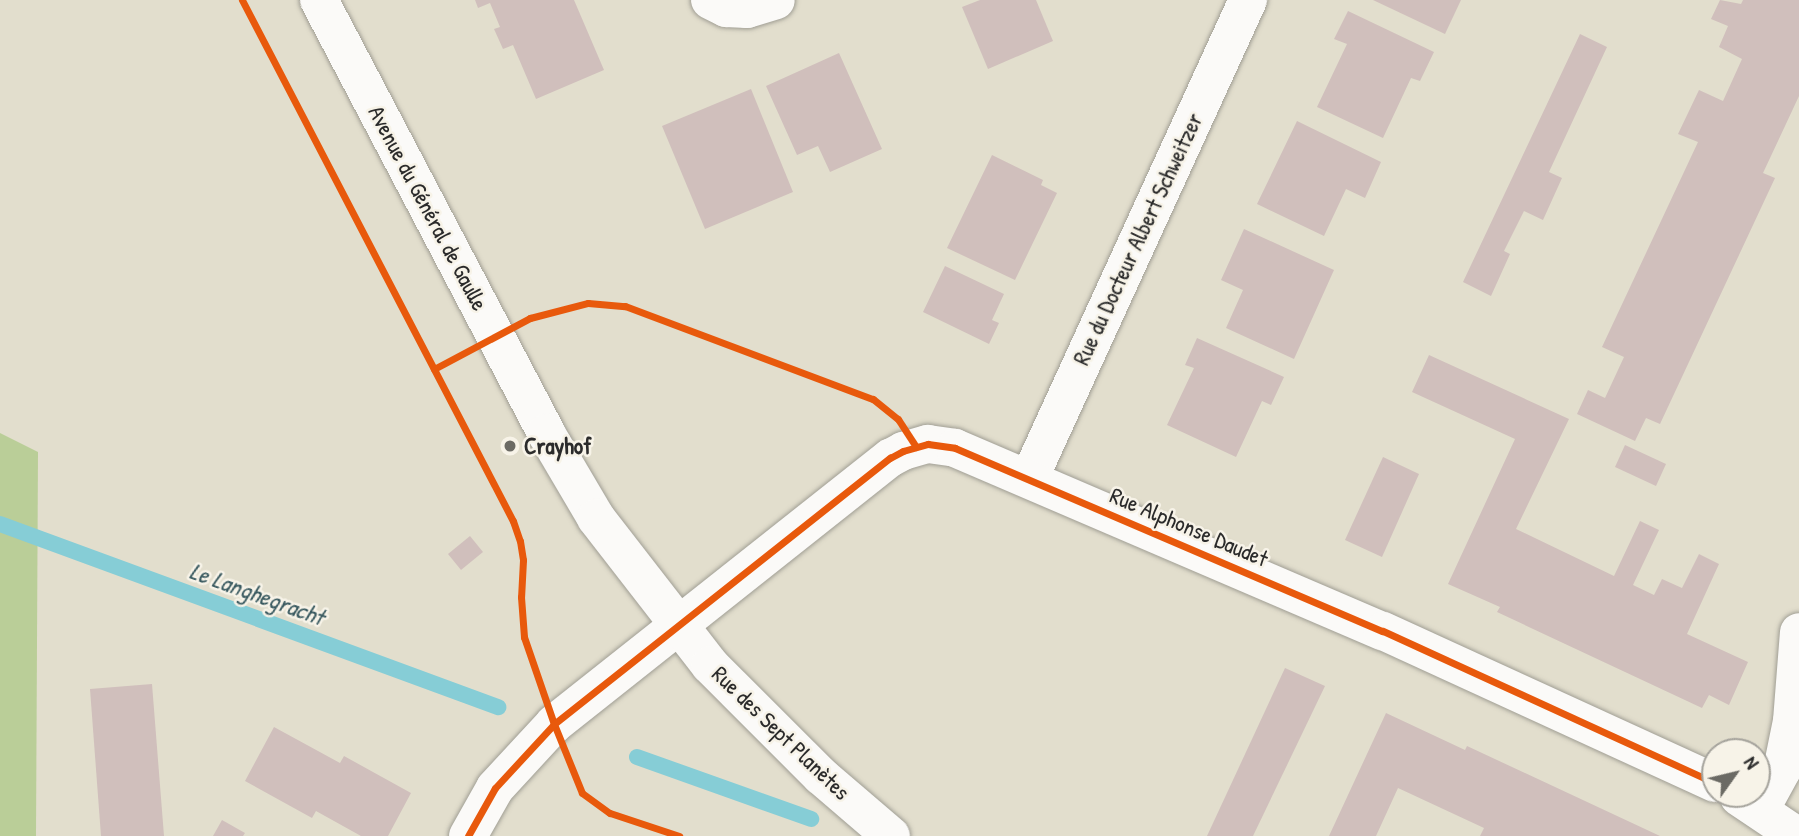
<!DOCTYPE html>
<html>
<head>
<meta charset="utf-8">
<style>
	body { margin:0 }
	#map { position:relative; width:1799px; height:836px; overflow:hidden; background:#e2decd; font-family:"Patrick Hand",sans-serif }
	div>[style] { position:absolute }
	.green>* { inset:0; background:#bace98 }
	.stream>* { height:16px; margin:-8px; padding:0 8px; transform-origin:8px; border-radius:8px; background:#86cdd6 }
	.building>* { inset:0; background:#d0bfbc }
	.roads { filter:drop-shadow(0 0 2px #a09e94) drop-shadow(0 0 2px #a09e94) }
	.street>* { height:38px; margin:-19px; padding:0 19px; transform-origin:19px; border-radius:19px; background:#fbfaf8 }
	.secondary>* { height:38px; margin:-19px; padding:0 19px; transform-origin:19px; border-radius:19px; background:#fbfaf8 }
	.cycleway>* { height:7px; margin:-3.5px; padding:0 3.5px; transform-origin:3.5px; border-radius:3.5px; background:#e8590c }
	.dots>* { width:19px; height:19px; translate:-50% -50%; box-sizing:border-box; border:4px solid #f7f3e8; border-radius:50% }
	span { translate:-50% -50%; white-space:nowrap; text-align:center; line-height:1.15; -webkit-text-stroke:5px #f7f3e8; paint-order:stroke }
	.street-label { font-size:23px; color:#2b2b2b }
	.poi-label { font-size:23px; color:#2b2b2b; font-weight:700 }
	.left { translate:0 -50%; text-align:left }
	.water-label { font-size:24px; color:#3a5a60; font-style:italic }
	.north { position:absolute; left:1701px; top:738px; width:70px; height:70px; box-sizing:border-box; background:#f7f3e8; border:2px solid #a5a39c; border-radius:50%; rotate:56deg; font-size:19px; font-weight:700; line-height:28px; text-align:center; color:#2b2b2b }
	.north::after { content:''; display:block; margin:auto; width:24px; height:32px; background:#6b6a64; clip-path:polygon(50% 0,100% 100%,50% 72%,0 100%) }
</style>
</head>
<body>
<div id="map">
	<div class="green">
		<i style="clip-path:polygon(0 433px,38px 452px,36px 836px,0 836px)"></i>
	</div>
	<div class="stream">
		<i style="left:0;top:524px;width:531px;rotate:20.18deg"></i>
		<i style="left:637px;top:757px;width:185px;rotate:19.6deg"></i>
	</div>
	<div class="building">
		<i style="clip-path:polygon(475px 0,574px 0,604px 70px,536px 99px,513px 45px,503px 49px,494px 29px,500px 27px,490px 3px,478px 8px)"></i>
		<i style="clip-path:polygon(980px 0,1036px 0,1053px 41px,988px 69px,962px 7px)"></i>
		<i style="clip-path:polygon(1373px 0,1461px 0,1445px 34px)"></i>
		<i style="clip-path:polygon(1720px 0,1741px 4px,1743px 0,1799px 0,1799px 96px,1763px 173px,1775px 178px,1660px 424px,1646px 418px,1635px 441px,1577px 414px,1588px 390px,1605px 398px,1624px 357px,1602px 347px,1698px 142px,1678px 134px,1699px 90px,1723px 101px,1742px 59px,1719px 47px,1728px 26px,1711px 19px)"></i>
		<i style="clip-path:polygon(1348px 11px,1434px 52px,1420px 81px,1411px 78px,1383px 138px,1317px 107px,1347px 44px,1334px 39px)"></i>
		<i style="clip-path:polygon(1580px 34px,1607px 47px,1549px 172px,1562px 178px,1543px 220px,1524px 211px,1504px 251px,1510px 254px,1491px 296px,1463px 282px)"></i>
		<i style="clip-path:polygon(839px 53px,882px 149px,830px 172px,818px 146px,797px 155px,766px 86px)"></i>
		<i style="clip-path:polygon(751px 89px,793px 192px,705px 229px,662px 126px)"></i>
		<i style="clip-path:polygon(1297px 121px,1381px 162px,1365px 198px,1346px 189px,1324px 236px,1257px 204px)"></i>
		<i style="clip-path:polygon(992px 155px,1043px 180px,1041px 185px,1057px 193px,1015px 280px,947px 248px)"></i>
		<i style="clip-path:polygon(1244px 229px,1334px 270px,1294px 359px,1226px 328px,1243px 290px,1221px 280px)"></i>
		<i style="clip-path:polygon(945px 266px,1004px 294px,992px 320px,999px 323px,989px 344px,923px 312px)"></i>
		<i style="clip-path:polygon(1197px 338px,1284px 377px,1271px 405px,1262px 401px,1236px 457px,1167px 425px,1194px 368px,1185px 365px)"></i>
		<i style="clip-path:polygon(1429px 355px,1569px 419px,1516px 529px,1614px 576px,1640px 521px,1659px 530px,1633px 585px,1654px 595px,1662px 579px,1682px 588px,1699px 554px,1719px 564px,1687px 634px,1748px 662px,1729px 705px,1709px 695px,1702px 708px,1497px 612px,1500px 607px,1448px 584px,1515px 439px,1412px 392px)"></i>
		<i style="clip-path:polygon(1625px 445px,1666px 464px,1656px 486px,1615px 467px)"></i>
		<i style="clip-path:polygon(1383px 457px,1419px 474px,1382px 557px,1345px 540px)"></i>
		<i style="clip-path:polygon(470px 536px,483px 552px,461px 570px,448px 554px)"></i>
		<i style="clip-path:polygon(1285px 668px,1325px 686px,1253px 836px,1207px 836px)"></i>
		<i style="clip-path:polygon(152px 684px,164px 836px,101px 836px,90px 689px)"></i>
		<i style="clip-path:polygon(1386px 713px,1465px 750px,1467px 746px,1660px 836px,1480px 836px,1484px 828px,1398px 788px,1376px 836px,1329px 836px)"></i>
		<i style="clip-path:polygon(274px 727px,340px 763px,344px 756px,411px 793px,388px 836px,361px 836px,316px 811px,312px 818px,245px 781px)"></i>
		<i style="clip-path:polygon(222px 820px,245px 833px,243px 836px,213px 836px)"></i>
	</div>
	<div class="roads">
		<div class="street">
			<i style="left:710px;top:0;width:18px;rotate:27deg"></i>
			<i style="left:726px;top:8px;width:21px;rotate:3deg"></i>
			<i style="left:747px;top:9px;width:30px;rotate:-17deg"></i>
			<i style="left:1029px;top:479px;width:527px;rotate:-65.43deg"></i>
			<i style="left:1739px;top:797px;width:70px;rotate:33.9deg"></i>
			<i style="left:1760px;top:810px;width:46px;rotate:-61.2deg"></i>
			<i style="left:1782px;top:770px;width:50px;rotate:-78.5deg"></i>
			<i style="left:1792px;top:721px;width:89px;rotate:-85.5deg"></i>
			<i style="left:468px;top:836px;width:55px;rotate:-60.6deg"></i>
			<i style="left:495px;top:788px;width:87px;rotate:-47.3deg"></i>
			<i style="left:554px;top:724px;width:429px;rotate:-38.4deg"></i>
			<i style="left:890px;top:458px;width:15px;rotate:-28deg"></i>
			<i style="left:903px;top:451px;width:26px;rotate:-16deg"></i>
			<i style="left:928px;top:444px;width:27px;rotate:8deg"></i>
			<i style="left:955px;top:448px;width:465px;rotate:23.2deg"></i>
			<i style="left:1383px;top:631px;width:365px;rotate:24.6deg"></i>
		</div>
		<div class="secondary">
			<i style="left:319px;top:0;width:489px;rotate:62.3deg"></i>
			<i style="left:546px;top:433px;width:99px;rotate:59.5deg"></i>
			<i style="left:596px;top:518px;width:186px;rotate:52.2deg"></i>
			<i style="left:710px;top:665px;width:157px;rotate:45deg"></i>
			<i style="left:821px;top:776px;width:92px;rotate:40.6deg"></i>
		</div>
	</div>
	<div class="cycleway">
		<i style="left:242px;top:0;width:587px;rotate:62.52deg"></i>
		<i style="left:513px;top:521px;width:21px;rotate:71deg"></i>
		<i style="left:520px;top:541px;width:19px;rotate:81deg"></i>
		<i style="left:523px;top:560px;width:37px;rotate:93deg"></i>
		<i style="left:521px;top:597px;width:40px;rotate:85.7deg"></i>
		<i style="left:524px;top:637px;width:92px;rotate:71deg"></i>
		<i style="left:554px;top:724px;width:74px;rotate:67.9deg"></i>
		<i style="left:582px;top:793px;width:34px;rotate:36deg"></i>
		<i style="left:610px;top:813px;width:73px;rotate:18.4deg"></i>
		<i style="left:434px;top:369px;width:109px;rotate:-28deg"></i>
		<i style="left:530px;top:318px;width:60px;rotate:-14.5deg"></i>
		<i style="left:588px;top:303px;width:37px;rotate:5deg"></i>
		<i style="left:625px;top:306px;width:265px;rotate:20.6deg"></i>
		<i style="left:873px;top:399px;width:32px;rotate:39deg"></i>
		<i style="left:898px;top:419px;width:33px;rotate:57deg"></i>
		<i style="left:468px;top:836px;width:55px;rotate:-60.6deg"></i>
		<i style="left:495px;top:788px;width:87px;rotate:-47.3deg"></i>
		<i style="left:554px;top:724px;width:429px;rotate:-38.4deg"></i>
		<i style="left:890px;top:458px;width:15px;rotate:-28deg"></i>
		<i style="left:903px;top:451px;width:26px;rotate:-16deg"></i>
		<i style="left:928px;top:444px;width:27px;rotate:8deg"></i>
		<i style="left:955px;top:448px;width:465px;rotate:23.2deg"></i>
		<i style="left:1383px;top:631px;width:365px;rotate:24.6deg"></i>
	</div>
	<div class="dots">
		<i style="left:510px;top:446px;background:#6b6a64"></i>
	</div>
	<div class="street-label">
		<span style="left:428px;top:208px;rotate:62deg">Avenue du Général de Gaulle</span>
		<span style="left:1138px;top:239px;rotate:-65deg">Rue du Docteur Albert Schweitzer</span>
		<span style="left:1189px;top:527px;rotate:23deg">Rue Alphonse Daudet</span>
		<span style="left:781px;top:733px;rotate:44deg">Rue des Sept Planètes</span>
	</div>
	<div class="poi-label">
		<span class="left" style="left:524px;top:446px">Crayhof</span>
	</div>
	<div class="water-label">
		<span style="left:257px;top:594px;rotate:20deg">Le Langhegracht</span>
	</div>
	<div class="north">N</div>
</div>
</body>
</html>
